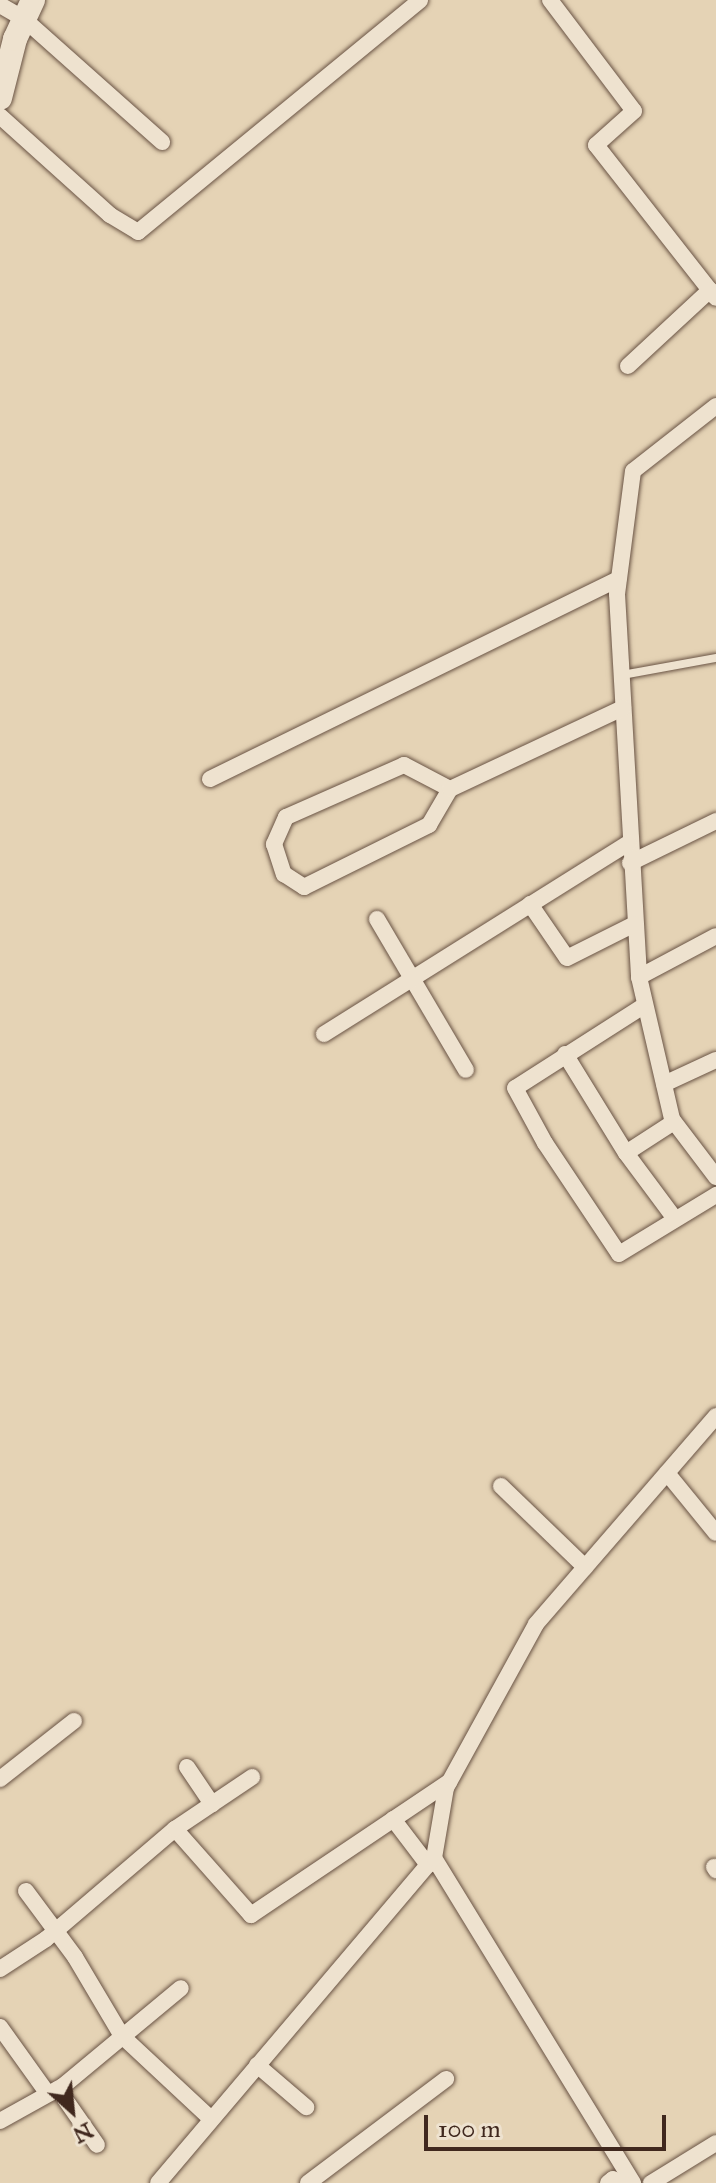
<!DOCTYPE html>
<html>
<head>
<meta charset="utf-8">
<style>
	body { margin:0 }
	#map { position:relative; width:716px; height:2183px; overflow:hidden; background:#e5d3b5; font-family:"IM FELL Great Primer",serif }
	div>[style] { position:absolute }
	.roads { filter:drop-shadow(0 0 2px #695344) drop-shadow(0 0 2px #695344) }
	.service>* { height:8px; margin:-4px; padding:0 4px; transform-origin:4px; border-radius:4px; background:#eee2cf }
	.minor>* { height:16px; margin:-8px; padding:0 8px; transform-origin:8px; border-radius:8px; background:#eee2cf }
	.secondary>* { height:24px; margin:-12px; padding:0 12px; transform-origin:12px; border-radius:12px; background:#eee2cf }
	span { translate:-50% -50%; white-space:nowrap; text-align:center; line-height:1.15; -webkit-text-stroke:6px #eee2cf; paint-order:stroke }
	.north { position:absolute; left:32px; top:2071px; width:80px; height:80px; -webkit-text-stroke:6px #eee2cf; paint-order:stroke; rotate:153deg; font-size:22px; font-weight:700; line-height:32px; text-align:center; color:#40281e }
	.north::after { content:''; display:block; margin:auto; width:28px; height:36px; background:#40281e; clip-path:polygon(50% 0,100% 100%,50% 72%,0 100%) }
	.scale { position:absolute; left:424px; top:2115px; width:242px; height:36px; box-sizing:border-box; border:4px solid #40281e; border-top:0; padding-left:10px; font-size:24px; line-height:28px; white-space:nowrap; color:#40281e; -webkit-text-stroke:6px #eee2cf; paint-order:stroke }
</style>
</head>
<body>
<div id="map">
	<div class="roads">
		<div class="service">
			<i style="left:622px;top:675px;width:96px;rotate:-10.3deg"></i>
		</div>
		<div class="minor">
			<i style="left:550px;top:0;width:139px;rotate:52.9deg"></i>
			<i style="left:634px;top:111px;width:51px;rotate:138.2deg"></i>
			<i style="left:596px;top:145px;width:194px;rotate:51.9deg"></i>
			<i style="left:0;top:5px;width:28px;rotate:30deg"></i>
			<i style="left:24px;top:19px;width:185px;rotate:41.7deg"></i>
			<i style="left:0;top:116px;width:148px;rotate:42deg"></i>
			<i style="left:110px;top:215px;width:33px;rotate:31deg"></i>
			<i style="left:138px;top:232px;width:365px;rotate:-39.4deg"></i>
			<i style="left:628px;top:366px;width:112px;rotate:-42.8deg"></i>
			<i style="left:716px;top:406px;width:105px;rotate:141.9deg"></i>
			<i style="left:633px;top:471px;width:124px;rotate:97.4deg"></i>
			<i style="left:617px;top:594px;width:384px;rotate:86.7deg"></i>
			<i style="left:639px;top:977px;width:146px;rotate:76.9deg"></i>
			<i style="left:672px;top:1119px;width:73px;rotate:52.8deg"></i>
			<i style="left:210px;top:779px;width:455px;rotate:-26.1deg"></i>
			<i style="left:450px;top:789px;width:52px;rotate:-152.4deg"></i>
			<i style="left:404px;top:765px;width:129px;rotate:156.2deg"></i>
			<i style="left:286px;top:817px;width:30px;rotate:114deg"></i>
			<i style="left:274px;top:844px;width:32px;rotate:72deg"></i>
			<i style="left:284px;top:874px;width:24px;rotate:33deg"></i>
			<i style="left:304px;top:887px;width:140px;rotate:-26.4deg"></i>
			<i style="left:429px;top:825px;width:42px;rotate:-59.7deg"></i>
			<i style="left:450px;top:789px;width:191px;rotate:-25.1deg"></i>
			<i style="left:630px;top:863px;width:96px;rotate:-26deg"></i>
			<i style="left:530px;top:904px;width:65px;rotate:55.6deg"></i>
			<i style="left:567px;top:958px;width:76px;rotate:-26.6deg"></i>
			<i style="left:377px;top:919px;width:175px;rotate:59.5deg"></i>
			<i style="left:639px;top:977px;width:87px;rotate:-28deg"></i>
			<i style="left:645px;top:1005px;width:154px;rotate:147.4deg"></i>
			<i style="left:515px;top:1088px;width:63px;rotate:61.4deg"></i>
			<i style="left:545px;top:1143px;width:133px;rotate:56.3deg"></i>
			<i style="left:619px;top:1254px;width:114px;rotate:-31.3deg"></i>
			<i style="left:324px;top:1034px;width:360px;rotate:-32.1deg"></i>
			<i style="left:565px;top:1054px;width:116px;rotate:58.4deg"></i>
			<i style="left:626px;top:1153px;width:82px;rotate:53.4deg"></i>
			<i style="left:664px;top:1084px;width:57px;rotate:-24.8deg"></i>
			<i style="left:626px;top:1153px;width:57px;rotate:-32.9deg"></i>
			<i style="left:667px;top:1473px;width:77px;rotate:50.8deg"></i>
			<i style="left:501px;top:1486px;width:117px;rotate:44deg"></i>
			<i style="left:187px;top:1767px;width:45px;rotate:56deg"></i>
			<i style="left:0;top:1779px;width:94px;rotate:-38.1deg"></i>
			<i style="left:393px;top:1819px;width:58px;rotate:52.7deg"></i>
			<i style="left:175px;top:1829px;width:115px;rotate:48.5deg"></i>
			<i style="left:251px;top:1915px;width:239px;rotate:-33.9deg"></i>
			<i style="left:434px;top:1858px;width:381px;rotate:58.5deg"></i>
			<i style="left:714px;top:1867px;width:4px;rotate:56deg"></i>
			<i style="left:26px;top:1891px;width:82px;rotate:53.4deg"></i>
			<i style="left:75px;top:1957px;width:92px;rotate:59.3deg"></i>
			<i style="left:122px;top:2036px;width:122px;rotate:43deg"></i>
			<i style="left:0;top:1969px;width:55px;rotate:-33.1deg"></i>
			<i style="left:46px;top:1939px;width:170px;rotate:-40.5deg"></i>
			<i style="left:175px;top:1829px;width:93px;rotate:-34deg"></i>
			<i style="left:0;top:2027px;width:82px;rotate:54.4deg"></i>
			<i style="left:257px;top:2065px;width:65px;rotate:40.6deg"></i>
			<i style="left:58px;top:2089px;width:68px;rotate:55.1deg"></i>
			<i style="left:0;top:2121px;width:72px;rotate:-29.1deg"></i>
			<i style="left:63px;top:2086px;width:153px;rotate:-39.7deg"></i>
			<i style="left:158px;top:2183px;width:426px;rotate:-49.7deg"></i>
			<i style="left:434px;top:1858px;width:71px;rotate:-80.3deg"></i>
			<i style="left:446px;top:1788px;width:187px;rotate:-61.2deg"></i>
			<i style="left:536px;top:1624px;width:275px;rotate:-49.1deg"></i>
			<i style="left:308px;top:2183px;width:173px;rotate:-37deg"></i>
			<i style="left:608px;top:2183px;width:6px;rotate:-39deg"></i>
			<i style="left:613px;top:2179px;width:10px;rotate:24deg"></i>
			<i style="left:651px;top:2183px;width:76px;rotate:-31.6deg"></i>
		</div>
		<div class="secondary">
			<i style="left:0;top:98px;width:61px;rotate:-75.7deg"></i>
			<i style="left:15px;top:39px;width:43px;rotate:-65.2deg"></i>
		</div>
	</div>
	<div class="north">N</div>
	<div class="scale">100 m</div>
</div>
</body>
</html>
